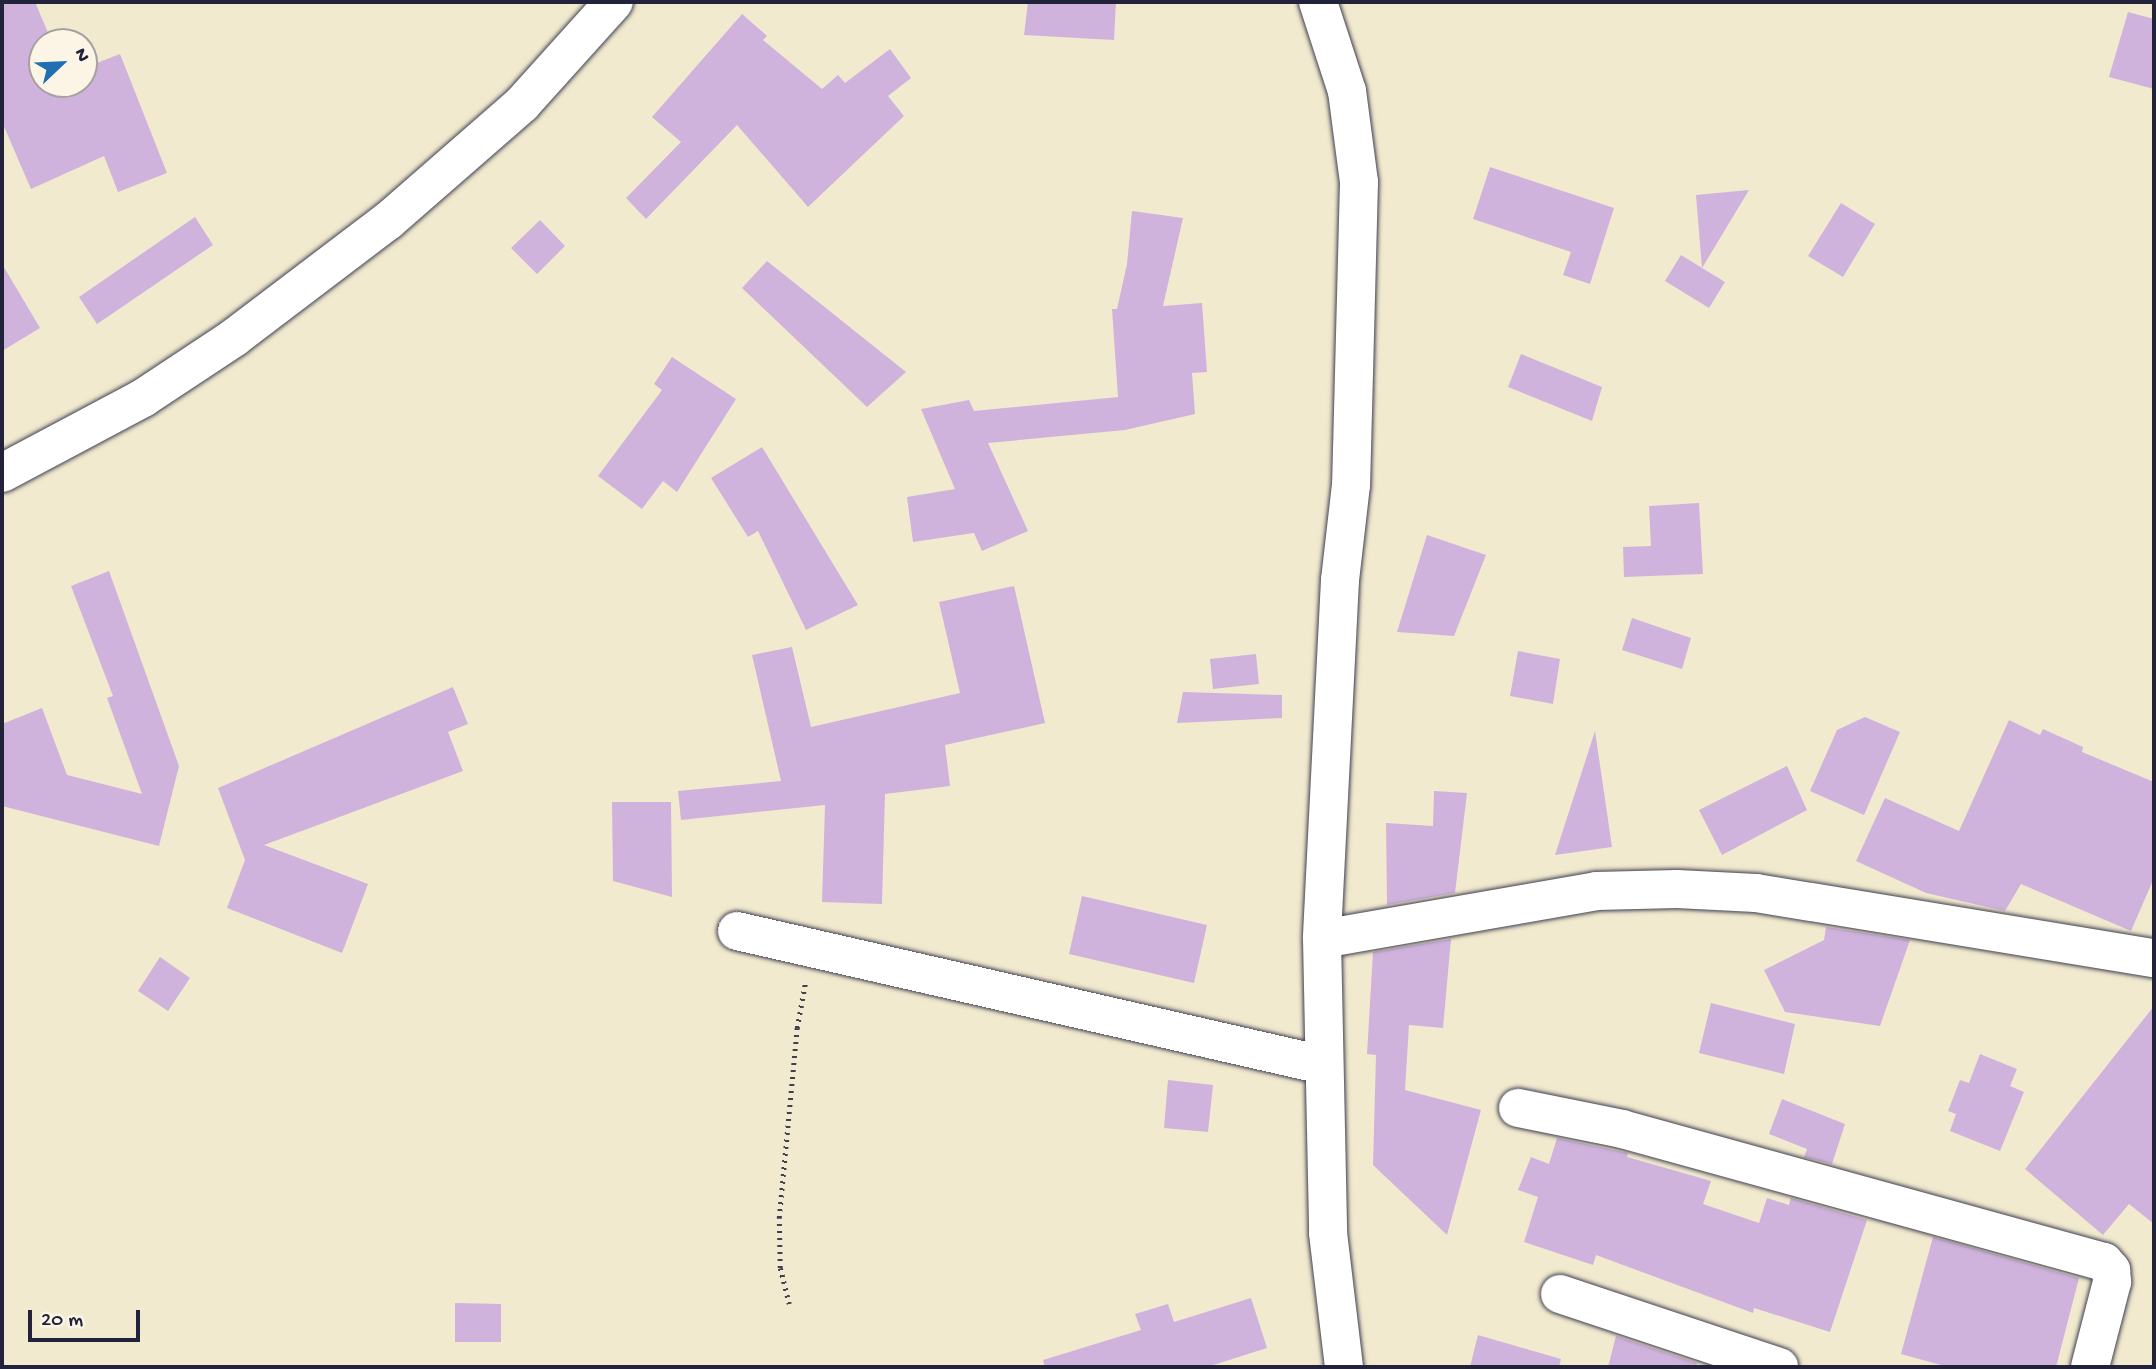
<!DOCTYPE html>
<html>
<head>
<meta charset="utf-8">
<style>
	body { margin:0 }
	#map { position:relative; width:2156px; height:1369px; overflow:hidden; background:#f1eacf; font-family:"Gochi Hand",sans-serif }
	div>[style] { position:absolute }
	.building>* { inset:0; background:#d0b3dd }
	.path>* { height:4.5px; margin-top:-2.25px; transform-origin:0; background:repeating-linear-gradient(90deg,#414051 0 2px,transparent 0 7px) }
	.roads { filter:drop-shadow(0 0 2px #414051) drop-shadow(0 0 2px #414051) }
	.street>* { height:38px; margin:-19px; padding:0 19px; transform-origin:19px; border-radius:19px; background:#fff }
	.secondary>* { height:38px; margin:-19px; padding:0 19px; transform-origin:19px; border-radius:19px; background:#fff }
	span { translate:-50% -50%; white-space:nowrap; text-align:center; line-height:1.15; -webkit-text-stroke:5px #fcf5e5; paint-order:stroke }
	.frame { position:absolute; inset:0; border:4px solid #22223b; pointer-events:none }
	.north { position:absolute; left:28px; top:28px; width:70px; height:70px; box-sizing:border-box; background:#fcf5e5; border:2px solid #a5a1a1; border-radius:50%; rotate:67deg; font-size:19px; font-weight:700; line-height:28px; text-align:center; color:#22223b }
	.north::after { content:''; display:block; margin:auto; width:24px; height:32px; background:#1f6fb2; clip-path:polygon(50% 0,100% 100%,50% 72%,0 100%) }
	.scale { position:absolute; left:28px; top:1310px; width:112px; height:32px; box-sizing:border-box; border:4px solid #22223b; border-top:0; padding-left:9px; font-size:21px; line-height:24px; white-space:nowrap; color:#22223b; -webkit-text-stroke:5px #fcf5e5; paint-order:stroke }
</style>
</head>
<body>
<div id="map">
	<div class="building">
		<i style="clip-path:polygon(2px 2px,35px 2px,52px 42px,42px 42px,42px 84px,84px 84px,84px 68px,120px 54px,167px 173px,118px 192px,104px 156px,31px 189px,2px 122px)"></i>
		<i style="clip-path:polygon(1028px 2px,1116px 2px,1114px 40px,1024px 35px)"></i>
		<i style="clip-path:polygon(2128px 12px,2154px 19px,2154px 89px,2109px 77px)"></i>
		<i style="clip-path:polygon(742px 14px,767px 36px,763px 40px,822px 89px,838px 75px,845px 83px,890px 49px,911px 78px,888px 96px,904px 116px,808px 207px,737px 125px,646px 219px,626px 198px,681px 142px,652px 117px)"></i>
		<i style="clip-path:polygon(1490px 167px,1614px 208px,1590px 284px,1563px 275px,1571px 252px,1473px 219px)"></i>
		<i style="clip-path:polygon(1749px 190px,1702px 268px,1696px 195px)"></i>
		<i style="clip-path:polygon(1841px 203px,1875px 224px,1843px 277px,1808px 256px)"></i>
		<i style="clip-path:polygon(1132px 211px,1183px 218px,1163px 306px,1202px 303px,1207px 372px,1192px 373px,1195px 414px,1125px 430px,988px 443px,1028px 531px,982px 551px,974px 533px,913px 542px,907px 497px,955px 489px,921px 409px,969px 400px,974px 411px,1118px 397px,1112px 309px,1117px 309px,1127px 264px)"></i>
		<i style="clip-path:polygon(195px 217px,213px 245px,97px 324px,79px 297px)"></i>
		<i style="clip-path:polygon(540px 220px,565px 246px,537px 274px,511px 248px)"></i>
		<i style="clip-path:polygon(1681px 255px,1725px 282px,1709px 308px,1665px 281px)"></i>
		<i style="clip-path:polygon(767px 261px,906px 372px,867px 407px,742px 288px)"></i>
		<i style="clip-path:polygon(2px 264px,40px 328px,2px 351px)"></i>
		<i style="clip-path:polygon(1521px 354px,1602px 387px,1592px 421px,1508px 387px)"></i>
		<i style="clip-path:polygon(672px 357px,736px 399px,677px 492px,663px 481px,642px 509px,598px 476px,662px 390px,654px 384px)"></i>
		<i style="clip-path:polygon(762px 447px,858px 605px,806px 630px,758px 531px,748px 537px,711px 478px)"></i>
		<i style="clip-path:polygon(1699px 503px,1703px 574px,1624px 577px,1623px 547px,1651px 546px,1649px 506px)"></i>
		<i style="clip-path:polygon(1427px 535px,1486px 555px,1454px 636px,1397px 632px)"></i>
		<i style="clip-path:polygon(109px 571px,179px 766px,159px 846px,2px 806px,2px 724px,42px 708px,67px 775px,142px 794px,107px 698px,113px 696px,71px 586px)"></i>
		<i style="clip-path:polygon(1014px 586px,1045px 723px,945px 745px,950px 786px,885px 794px,882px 904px,822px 902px,825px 805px,681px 820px,678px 791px,781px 781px,752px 655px,792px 647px,811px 727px,960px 693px,939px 602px)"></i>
		<i style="clip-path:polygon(1632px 618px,1691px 638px,1682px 669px,1622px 650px)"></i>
		<i style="clip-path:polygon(1518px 651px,1560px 659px,1553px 704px,1510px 696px)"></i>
		<i style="clip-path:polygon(1256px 654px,1259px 684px,1213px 689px,1210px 659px)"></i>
		<i style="clip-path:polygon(453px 687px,468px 724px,448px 732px,463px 771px,264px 845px,368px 884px,342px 953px,227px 908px,245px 860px,218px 788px)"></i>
		<i style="clip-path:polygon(1183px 692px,1282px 695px,1282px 718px,1177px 723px)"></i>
		<i style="clip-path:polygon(1865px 717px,1900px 732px,1864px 815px,1810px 791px,1837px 730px)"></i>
		<i style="clip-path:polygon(2009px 720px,2040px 735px,2043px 729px,2083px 747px,2082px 752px,2154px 782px,2154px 878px,2131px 931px,2021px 884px,2005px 911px,1926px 893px,1856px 861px,1885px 798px,1959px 831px)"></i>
		<i style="clip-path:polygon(1595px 731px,1612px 847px,1555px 855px)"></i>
		<i style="clip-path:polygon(1787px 766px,1807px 810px,1722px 855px,1699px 810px)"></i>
		<i style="clip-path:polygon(1434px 791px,1467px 793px,1455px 893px,1387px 905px,1386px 823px,1433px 826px)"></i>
		<i style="clip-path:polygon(612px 802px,671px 802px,672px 897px,613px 881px)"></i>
		<i style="clip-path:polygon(1082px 896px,1207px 925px,1194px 983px,1069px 954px)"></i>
		<i style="clip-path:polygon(1826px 927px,1910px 940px,1880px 1026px,1785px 1012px,1764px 970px,1824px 940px)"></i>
		<i style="clip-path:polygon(1451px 939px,1443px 1028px,1409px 1025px,1405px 1090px,1481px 1110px,1447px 1235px,1373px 1165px,1376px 1055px,1367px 1054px,1373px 952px)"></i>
		<i style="clip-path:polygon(160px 957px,190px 978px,168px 1011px,138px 991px)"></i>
		<i style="clip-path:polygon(1711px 1003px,1795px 1024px,1784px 1074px,1699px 1053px)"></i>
		<i style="clip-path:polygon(2154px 1006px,2154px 1224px,2129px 1204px,2103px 1235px,2025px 1169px)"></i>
		<i style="clip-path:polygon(1980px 1054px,2017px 1069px,2010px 1086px,2024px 1092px,2000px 1151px,1950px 1131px,1956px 1114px,1948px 1111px,1960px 1080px,1969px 1083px)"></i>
		<i style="clip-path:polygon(1168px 1080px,1213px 1085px,1208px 1132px,1164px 1128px)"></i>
		<i style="clip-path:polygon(1782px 1099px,1845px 1124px,1832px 1164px,1804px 1157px,1807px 1149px,1769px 1134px)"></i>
		<i style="clip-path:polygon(1557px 1138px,1628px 1153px,1627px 1157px,1711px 1181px,1703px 1204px,1759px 1223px,1767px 1198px,1789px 1205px,1791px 1198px,1867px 1220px,1830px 1332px,1754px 1308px,1753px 1313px,1596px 1255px,1593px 1265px,1524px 1242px,1538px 1197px,1518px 1190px,1531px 1157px,1549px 1164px)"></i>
		<i style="clip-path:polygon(1933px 1237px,2079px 1278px,2056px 1367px,1948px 1367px,1901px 1354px)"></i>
		<i style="clip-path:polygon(1251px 1298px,1267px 1348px,1207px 1367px,1045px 1367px,1043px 1360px,1141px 1330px,1135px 1314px,1168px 1304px,1174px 1322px)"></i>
		<i style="clip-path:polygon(455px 1303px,501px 1304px,501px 1342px,455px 1342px)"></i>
		<i style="clip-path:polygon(1478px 1335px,1561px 1359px,1559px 1367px,1470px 1367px)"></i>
		<i style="clip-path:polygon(1616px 1336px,1697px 1363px,1696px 1367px,1608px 1367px)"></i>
	</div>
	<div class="path">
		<i style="left:789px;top:1304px;width:37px;rotate:-104deg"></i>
		<i style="left:780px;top:1268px;width:50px;rotate:-91.1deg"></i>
		<i style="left:779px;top:1218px;width:191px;rotate:-84.6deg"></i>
		<i style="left:797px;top:1028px;width:45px;rotate:-79.7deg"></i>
	</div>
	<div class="roads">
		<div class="street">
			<i style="left:1318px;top:2px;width:94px;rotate:72deg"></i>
			<i style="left:1347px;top:91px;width:92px;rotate:82.5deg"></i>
			<i style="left:1359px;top:182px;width:303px;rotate:91.5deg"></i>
			<i style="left:1351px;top:485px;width:96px;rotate:96.6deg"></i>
			<i style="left:1340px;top:580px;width:359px;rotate:92.9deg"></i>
			<i style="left:1322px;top:939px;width:294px;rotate:88.8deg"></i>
			<i style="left:1328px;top:1233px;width:135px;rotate:83.2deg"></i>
			<i style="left:737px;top:931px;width:601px;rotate:12.88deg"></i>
			<i style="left:1322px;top:939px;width:278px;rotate:-9.9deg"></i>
			<i style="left:1596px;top:891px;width:81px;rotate:-1.4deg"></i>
			<i style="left:1677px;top:889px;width:79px;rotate:2.9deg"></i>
			<i style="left:1756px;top:893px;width:403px;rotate:9.3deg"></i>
			<i style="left:1518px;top:1108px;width:106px;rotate:11.4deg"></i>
			<i style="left:1622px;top:1129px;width:500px;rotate:15.43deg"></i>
			<i style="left:2104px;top:1262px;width:11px;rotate:49deg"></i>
			<i style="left:2111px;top:1270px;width:12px;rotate:85deg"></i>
			<i style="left:2112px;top:1282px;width:88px;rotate:104.5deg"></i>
			<i style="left:1560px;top:1294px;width:231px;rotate:18.4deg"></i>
		</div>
		<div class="secondary">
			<i style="left:2px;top:473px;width:160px;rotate:-28deg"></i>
			<i style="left:143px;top:398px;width:110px;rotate:-33.5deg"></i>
			<i style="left:235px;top:337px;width:192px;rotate:-37.2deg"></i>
			<i style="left:388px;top:221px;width:178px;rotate:-41.1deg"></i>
			<i style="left:522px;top:104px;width:137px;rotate:-48deg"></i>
		</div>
	</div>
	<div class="frame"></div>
	<div class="north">N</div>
	<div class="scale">20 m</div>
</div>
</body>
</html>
